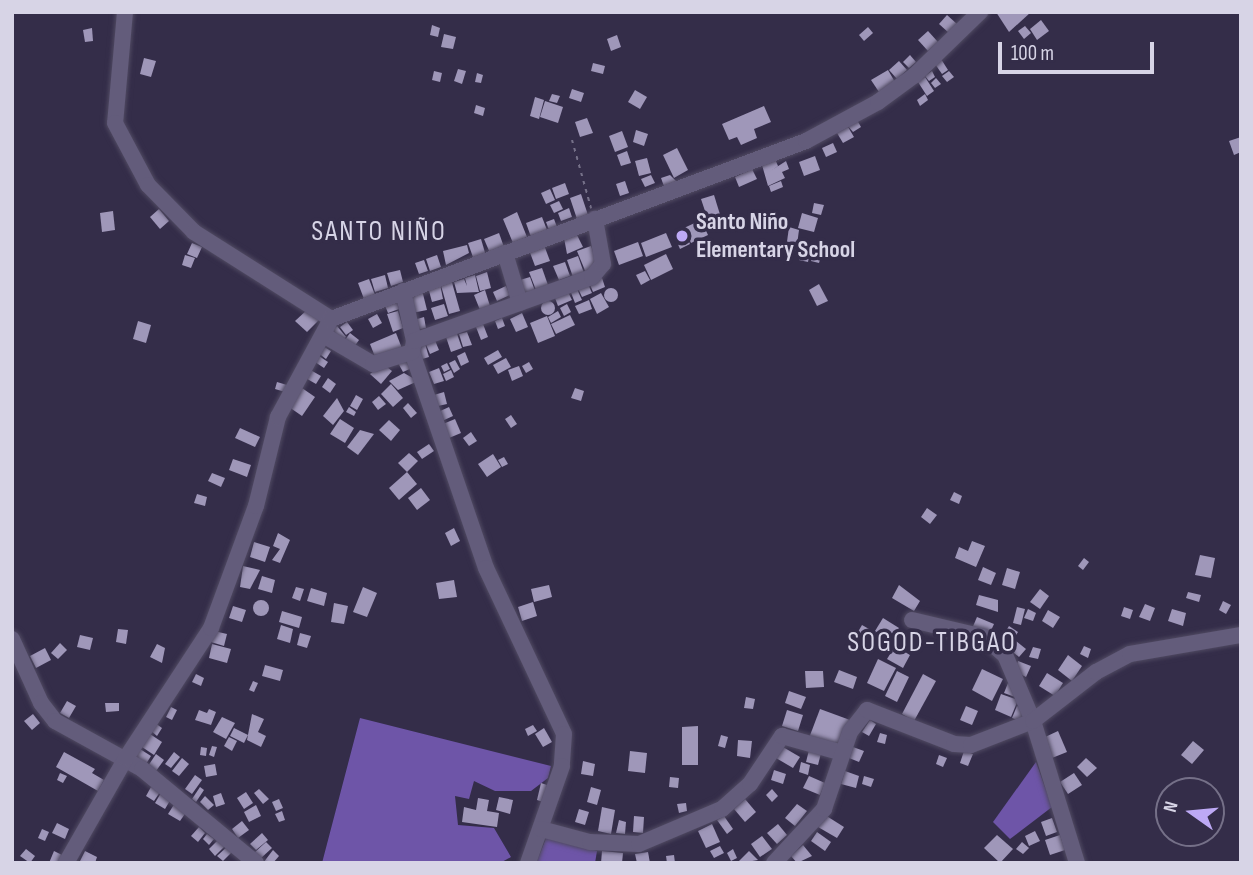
<!DOCTYPE html>
<html>
<head>
<meta charset="utf-8">
<style>
	body { margin:0 }
	#map { position:relative; width:1253px; height:875px; overflow:hidden; background:#342d49; font-family:"Sofia Sans Condensed",sans-serif }
	div>[style] { position:absolute }
	.forest>* { inset:0; background:#6e55a8 }
	.building>* { inset:0; background:#9f97b9 }
	.round { border-radius:50% }
	.path>* { height:2px; margin-top:-1px; transform-origin:0; background:repeating-linear-gradient(90deg,#767189 0 3.5px,transparent 0 8.5px) }
	.roads { filter:drop-shadow(0 0 2px #504a62) drop-shadow(0 0 2px #504a62) }
	.minor>* { height:16px; margin:-8px; padding:0 8px; transform-origin:8px; border-radius:8px; background:#635c7b }
	.dots>* { width:19px; height:19px; translate:-50% -50%; box-sizing:border-box; border:4px solid #342d49; border-radius:50% }
	span { translate:-50% -50%; white-space:nowrap; text-align:center; line-height:1.15; -webkit-text-stroke:7px #342d49; paint-order:stroke }
	.poi-label { font-size:24px; color:#d7d4e6; font-weight:700 }
	.left { translate:0 -50%; text-align:left }
	.quarter-label { font-size:28px; color:#d7d4e6; letter-spacing:2px }
	.frame { position:absolute; inset:0; border:14px solid #d7d4e6; pointer-events:none }
	.north { position:absolute; left:1155px; top:777px; width:70px; height:70px; box-sizing:border-box; background:#342d49; border:2px solid #757088; border-radius:50%; rotate:285deg; font-size:19px; font-weight:700; line-height:28px; text-align:center; color:#d7d4e6 }
	.north::after { content:''; display:block; margin:auto; width:24px; height:32px; background:#bda9f5; clip-path:polygon(50% 0,100% 100%,50% 72%,0 100%) }
	.scale { position:absolute; left:998px; top:42px; width:156px; height:32px; box-sizing:border-box; border:4px solid #d7d4e6; border-top:0; padding-left:9px; font-size:21px; line-height:24px; white-space:nowrap; color:#d7d4e6; -webkit-text-stroke:5px #342d49; paint-order:stroke }
</style>
</head>
<body>
<div id="map">
	<div class="forest">
		<i style="clip-path:polygon(360px 718px,551px 766px,548px 778px,531px 791px,495px 791px,474px 781px,469px 799px,455px 796px,458px 825px,494px 828px,511px 857px,500px 863px,322px 863px)"></i>
		<i style="clip-path:polygon(1036px 762px,1052px 807px,1010px 839px,993px 822px)"></i>
		<i style="clip-path:polygon(547px 836px,597px 851px,595px 863px,536px 863px)"></i>
	</div>
	<div class="building">
		<i style="clip-path:polygon(996px 12px,1031px 12px,1009px 32px)"></i>
		<i style="clip-path:polygon(947px 15px,957px 24px,949px 33px,939px 24px)"></i>
		<i style="clip-path:polygon(1041px 20px,1049px 31px,1037px 40px,1030px 29px)"></i>
		<i style="clip-path:polygon(432px 25px,440px 28px,438px 37px,430px 35px)"></i>
		<i style="clip-path:polygon(1025px 26px,1031px 33px,1024px 39px,1018px 31px)"></i>
		<i style="clip-path:polygon(868px 27px,873px 33px,864px 41px,859px 35px)"></i>
		<i style="clip-path:polygon(92px 28px,93px 41px,85px 42px,83px 30px)"></i>
		<i style="clip-path:polygon(928px 31px,938px 42px,928px 51px,918px 40px)"></i>
		<i style="clip-path:polygon(444px 34px,456px 37px,453px 49px,441px 47px)"></i>
		<i style="clip-path:polygon(617px 35px,621px 47px,611px 51px,607px 39px)"></i>
		<i style="clip-path:polygon(910px 55px,916px 62px,909px 68px,903px 62px)"></i>
		<i style="clip-path:polygon(144px 58px,156px 61px,151px 77px,140px 74px)"></i>
		<i style="clip-path:polygon(941px 59px,948px 70px,942px 74px,935px 64px)"></i>
		<i style="clip-path:polygon(899px 61px,907px 70px,897px 79px,889px 70px)"></i>
		<i style="clip-path:polygon(593px 63px,605px 66px,603px 74px,591px 71px)"></i>
		<i style="clip-path:polygon(458px 69px,466px 71px,462px 84px,454px 81px)"></i>
		<i style="clip-path:polygon(888px 70px,895px 82px,879px 92px,871px 80px)"></i>
		<i style="clip-path:polygon(434px 71px,442px 73px,440px 82px,432px 80px)"></i>
		<i style="clip-path:polygon(932px 71px,935px 77px,929px 81px,925px 76px)"></i>
		<i style="clip-path:polygon(949px 71px,954px 77px,947px 82px,942px 76px)"></i>
		<i style="clip-path:polygon(477px 73px,483px 75px,481px 83px,475px 82px)"></i>
		<i style="clip-path:polygon(925px 77px,934px 91px,927px 96px,918px 82px)"></i>
		<i style="clip-path:polygon(936px 78px,941px 84px,935px 88px,931px 83px)"></i>
		<i style="clip-path:polygon(572px 89px,584px 93px,581px 102px,569px 98px)"></i>
		<i style="clip-path:polygon(635px 90px,647px 97px,640px 109px,628px 102px)"></i>
		<i style="clip-path:polygon(552px 94px,560px 96px,557px 103px,549px 101px)"></i>
		<i style="clip-path:polygon(925px 94px,928px 100px,920px 106px,917px 100px)"></i>
		<i style="clip-path:polygon(535px 97px,544px 100px,539px 119px,530px 116px)"></i>
		<i style="clip-path:polygon(545px 101px,563px 107px,558px 123px,540px 117px)"></i>
		<i style="clip-path:polygon(476px 105px,485px 108px,483px 116px,474px 113px)"></i>
		<i style="clip-path:polygon(764px 106px,771px 122px,754px 129px,757px 138px,741px 145px,737px 137px,729px 140px,722px 124px)"></i>
		<i style="clip-path:polygon(587px 118px,593px 133px,580px 137px,575px 122px)"></i>
		<i style="clip-path:polygon(857px 120px,861px 127px,853px 132px,848px 126px)"></i>
		<i style="clip-path:polygon(848px 127px,854px 137px,843px 143px,837px 133px)"></i>
		<i style="clip-path:polygon(636px 130px,648px 134px,644px 146px,633px 142px)"></i>
		<i style="clip-path:polygon(622px 131px,628px 147px,615px 152px,609px 136px)"></i>
		<i style="clip-path:polygon(1241px 137px,1241px 152px,1234px 155px,1229px 141px)"></i>
		<i style="clip-path:polygon(833px 143px,837px 152px,826px 157px,822px 148px)"></i>
		<i style="clip-path:polygon(677px 148px,688px 170px,674px 178px,663px 155px)"></i>
		<i style="clip-path:polygon(627px 151px,631px 163px,621px 166px,617px 155px)"></i>
		<i style="clip-path:polygon(815px 156px,820px 170px,804px 176px,799px 162px)"></i>
		<i style="clip-path:polygon(647px 158px,651px 173px,639px 176px,635px 161px)"></i>
		<i style="clip-path:polygon(775px 159px,778px 166px,772px 170px,786px 161px,789px 169px,782px 172px,785px 178px,768px 186px,762px 165px)"></i>
		<i style="clip-path:polygon(752px 169px,757px 179px,739px 187px,735px 177px)"></i>
		<i style="clip-path:polygon(651px 175px,655px 183px,645px 187px,641px 179px)"></i>
		<i style="clip-path:polygon(670px 175px,679px 184px,665px 189px,661px 178px)"></i>
		<i style="clip-path:polygon(625px 181px,629px 193px,620px 196px,616px 184px)"></i>
		<i style="clip-path:polygon(781px 181px,783px 187px,771px 192px,769px 186px)"></i>
		<i style="clip-path:polygon(565px 183px,569px 194px,556px 199px,552px 188px)"></i>
		<i style="clip-path:polygon(550px 189px,555px 200px,546px 204px,541px 193px)"></i>
		<i style="clip-path:polygon(581px 194px,588px 215px,577px 219px,570px 198px)"></i>
		<i style="clip-path:polygon(714px 195px,722px 221px,710px 226px,701px 199px)"></i>
		<i style="clip-path:polygon(559px 201px,563px 209px,554px 213px,550px 205px)"></i>
		<i style="clip-path:polygon(814px 203px,824px 205px,821px 215px,812px 213px)"></i>
		<i style="clip-path:polygon(569px 208px,572px 217px,561px 221px,558px 213px)"></i>
		<i style="clip-path:polygon(159px 209px,169px 221px,160px 229px,150px 217px)"></i>
		<i style="clip-path:polygon(113px 211px,115px 230px,102px 232px,100px 213px)"></i>
		<i style="clip-path:polygon(517px 212px,527px 237px,513px 243px,503px 219px)"></i>
		<i style="clip-path:polygon(802px 213px,818px 218px,814px 232px,798px 228px)"></i>
		<i style="clip-path:polygon(542px 217px,547px 230px,531px 237px,526px 223px)"></i>
		<i style="clip-path:polygon(554px 219px,557px 227px,549px 230px,546px 222px)"></i>
		<i style="clip-path:polygon(701px 220px,708px 235px,691px 243px,684px 228px)"></i>
		<i style="clip-path:polygon(789px 227px,799px 230px,796px 252px,786px 249px)"></i>
		<i style="clip-path:polygon(499px 233px,504px 247px,490px 253px,484px 239px)"></i>
		<i style="clip-path:polygon(576px 233px,583px 247px,567px 254px,564px 238px)"></i>
		<i style="clip-path:polygon(666px 233px,672px 247px,646px 257px,641px 243px)"></i>
		<i style="clip-path:polygon(687px 237px,690px 244px,680px 249px,677px 242px)"></i>
		<i style="clip-path:polygon(481px 239px,486px 256px,474px 260px,468px 243px)"></i>
		<i style="clip-path:polygon(638px 242px,643px 256px,619px 265px,614px 251px)"></i>
		<i style="clip-path:polygon(192px 243px,202px 247px,197px 258px,187px 254px)"></i>
		<i style="clip-path:polygon(467px 245px,469px 253px,446px 265px,443px 251px)"></i>
		<i style="clip-path:polygon(544px 245px,550px 261px,535px 266px,529px 250px)"></i>
		<i style="clip-path:polygon(591px 246px,599px 268px,586px 273px,577px 251px)"></i>
		<i style="clip-path:polygon(801px 250px,810px 252px,808px 262px,799px 260px)"></i>
		<i style="clip-path:polygon(666px 254px,673px 269px,651px 280px,644px 265px)"></i>
		<i style="clip-path:polygon(813px 254px,821px 256px,819px 263px,811px 261px)"></i>
		<i style="clip-path:polygon(185px 255px,195px 258px,191px 268px,182px 265px)"></i>
		<i style="clip-path:polygon(437px 255px,441px 267px,430px 271px,426px 259px)"></i>
		<i style="clip-path:polygon(578px 256px,584px 273px,573px 277px,567px 260px)"></i>
		<i style="clip-path:polygon(424px 260px,428px 271px,419px 274px,415px 263px)"></i>
		<i style="clip-path:polygon(565px 262px,570px 276px,559px 280px,553px 266px)"></i>
		<i style="clip-path:polygon(542px 268px,548px 285px,536px 290px,529px 272px)"></i>
		<i style="clip-path:polygon(400px 270px,403px 282px,391px 286px,387px 273px)"></i>
		<i style="clip-path:polygon(645px 271px,650px 280px,641px 285px,636px 275px)"></i>
		<i style="clip-path:polygon(487px 272px,491px 288px,480px 291px,476px 276px)"></i>
		<i style="clip-path:polygon(385px 275px,388px 288px,375px 292px,371px 279px)"></i>
		<i style="clip-path:polygon(475px 275px,479px 292px,457px 293px,454px 282px,464px 279px,467px 286px,465px 278px)"></i>
		<i style="clip-path:polygon(530px 277px,535px 291px,525px 294px,520px 280px)"></i>
		<i style="clip-path:polygon(602px 278px,605px 287px,593px 292px,589px 282px)"></i>
		<i style="clip-path:polygon(369px 279px,375px 295px,364px 299px,358px 283px)"></i>
		<i style="clip-path:polygon(451px 279px,460px 311px,449px 314px,440px 282px)"></i>
		<i style="clip-path:polygon(587px 282px,592px 293px,582px 297px,577px 286px)"></i>
		<i style="clip-path:polygon(440px 284px,443px 299px,432px 302px,428px 287px)"></i>
		<i style="clip-path:polygon(819px 284px,828px 301px,817px 306px,809px 290px)"></i>
		<i style="clip-path:polygon(506px 286px,510px 295px,497px 301px,493px 292px)"></i>
		<i style="clip-path:polygon(576px 287px,582px 300px,575px 303px,570px 290px)"></i>
		<i class="round" style="left:604px;top:288px;width:14px;height:14px"></i>
		<i style="clip-path:polygon(422px 290px,427px 310px,412px 313px,407px 293px)"></i>
		<i style="clip-path:polygon(485px 290px,490px 306px,480px 310px,474px 295px)"></i>
		<i style="clip-path:polygon(568px 292px,572px 300px,558px 306px,555px 298px)"></i>
		<i style="clip-path:polygon(601px 293px,609px 307px,597px 314px,590px 299px)"></i>
		<i style="clip-path:polygon(396px 299px,399px 309px,388px 313px,384px 303px)"></i>
		<i style="clip-path:polygon(589px 300px,592px 309px,579px 314px,575px 306px)"></i>
		<i class="round" style="left:541px;top:301px;width:14px;height:14px"></i>
		<i style="clip-path:polygon(444px 304px,448px 316px,435px 320px,431px 308px)"></i>
		<i style="clip-path:polygon(567px 304px,571px 312px,564px 316px,560px 308px)"></i>
		<i style="clip-path:polygon(308px 309px,319px 320px,307px 332px,295px 321px)"></i>
		<i style="clip-path:polygon(398px 311px,403px 328px,393px 332px,387px 314px)"></i>
		<i style="clip-path:polygon(558px 311px,561px 317px,551px 323px,548px 317px)"></i>
		<i style="clip-path:polygon(522px 313px,528px 327px,516px 332px,510px 319px)"></i>
		<i style="clip-path:polygon(377px 314px,382px 323px,373px 328px,368px 319px)"></i>
		<i style="clip-path:polygon(570px 315px,575px 325px,556px 334px,551px 324px)"></i>
		<i style="clip-path:polygon(547px 316px,555px 336px,538px 343px,530px 323px)"></i>
		<i style="clip-path:polygon(424px 317px,426px 328px,416px 330px,414px 320px)"></i>
		<i style="clip-path:polygon(502px 318px,505px 326px,498px 329px,495px 321px)"></i>
		<i style="clip-path:polygon(138px 321px,151px 325px,146px 343px,133px 339px)"></i>
		<i style="clip-path:polygon(347px 322px,353px 330px,346px 335px,340px 327px)"></i>
		<i style="clip-path:polygon(483px 324px,488px 337px,481px 340px,476px 327px)"></i>
		<i style="clip-path:polygon(337px 326px,346px 337px,339px 342px,330px 331px)"></i>
		<i style="clip-path:polygon(456px 331px,462px 348px,451px 352px,445px 334px)"></i>
		<i style="clip-path:polygon(467px 332px,472px 345px,463px 347px,459px 334px)"></i>
		<i style="clip-path:polygon(350px 333px,359px 340px,354px 347px,345px 340px)"></i>
		<i style="clip-path:polygon(396px 333px,403px 351px,377px 362px,370px 344px)"></i>
		<i style="clip-path:polygon(434px 338px,439px 350px,430px 354px,425px 342px)"></i>
		<i style="clip-path:polygon(425px 344px,429px 357px,419px 360px,416px 347px)"></i>
		<i style="clip-path:polygon(321px 345px,331px 351px,326px 359px,317px 352px)"></i>
		<i style="clip-path:polygon(498px 350px,502px 357px,488px 365px,484px 358px)"></i>
		<i style="clip-path:polygon(465px 352px,469px 362px,461px 366px,457px 356px)"></i>
		<i style="clip-path:polygon(316px 354px,328px 362px,324px 368px,312px 360px)"></i>
		<i style="clip-path:polygon(406px 356px,412px 368px,403px 372px,397px 361px)"></i>
		<i style="clip-path:polygon(506px 358px,511px 367px,498px 374px,493px 365px)"></i>
		<i style="clip-path:polygon(455px 360px,460px 369px,454px 373px,449px 363px)"></i>
		<i style="clip-path:polygon(529px 362px,533px 369px,526px 373px,522px 366px)"></i>
		<i style="clip-path:polygon(447px 363px,450px 369px,444px 372px,441px 366px)"></i>
		<i style="clip-path:polygon(383px 364px,392px 371px,381px 384px,370px 374px)"></i>
		<i style="clip-path:polygon(519px 366px,523px 376px,512px 381px,508px 370px)"></i>
		<i style="clip-path:polygon(307px 368px,321px 376px,316px 384px,302px 376px)"></i>
		<i style="clip-path:polygon(439px 368px,444px 381px,434px 384px,429px 372px)"></i>
		<i style="clip-path:polygon(451px 370px,454px 377px,446px 381px,443px 374px)"></i>
		<i style="clip-path:polygon(404px 373px,418px 381px,398px 390px,389px 381px)"></i>
		<i style="clip-path:polygon(328px 378px,336px 384px,330px 393px,322px 387px)"></i>
		<i style="clip-path:polygon(277px 382px,287px 385px,285px 392px,275px 389px)"></i>
		<i style="clip-path:polygon(391px 384px,403px 398px,393px 407px,381px 394px)"></i>
		<i style="clip-path:polygon(302px 388px,315px 397px,302px 416px,289px 407px)"></i>
		<i style="clip-path:polygon(575px 388px,584px 391px,581px 401px,571px 398px)"></i>
		<i style="clip-path:polygon(444px 392px,447px 404px,438px 406px,434px 395px)"></i>
		<i style="clip-path:polygon(356px 395px,363px 399px,357px 410px,350px 406px)"></i>
		<i style="clip-path:polygon(379px 396px,386px 404px,378px 410px,372px 402px)"></i>
		<i style="clip-path:polygon(337px 398px,344px 411px,333px 425px,323px 416px)"></i>
		<i style="clip-path:polygon(408px 403px,417px 413px,411px 418px,403px 408px)"></i>
		<i style="clip-path:polygon(349px 407px,356px 412px,354px 416px,346px 412px)"></i>
		<i style="clip-path:polygon(449px 407px,453px 416px,442px 421px,438px 412px)"></i>
		<i style="clip-path:polygon(511px 415px,517px 424px,511px 428px,505px 419px)"></i>
		<i style="clip-path:polygon(340px 419px,354px 428px,345px 443px,330px 434px)"></i>
		<i style="clip-path:polygon(455px 419px,461px 433px,449px 438px,443px 424px)"></i>
		<i style="clip-path:polygon(389px 420px,400px 430px,391px 441px,379px 430px)"></i>
		<i style="clip-path:polygon(240px 428px,260px 437px,255px 447px,235px 438px)"></i>
		<i style="clip-path:polygon(360px 430px,374px 434px,358px 455px,347px 447px)"></i>
		<i style="clip-path:polygon(471px 432px,477px 441px,469px 446px,463px 438px)"></i>
		<i style="clip-path:polygon(429px 444px,434px 451px,422px 459px,417px 452px)"></i>
		<i style="clip-path:polygon(409px 453px,418px 461px,407px 472px,398px 463px)"></i>
		<i style="clip-path:polygon(493px 454px,501px 467px,487px 477px,478px 464px)"></i>
		<i style="clip-path:polygon(504px 457px,508px 464px,502px 467px,498px 460px)"></i>
		<i style="clip-path:polygon(233px 459px,251px 465px,247px 477px,229px 470px)"></i>
		<i style="clip-path:polygon(407px 472px,417px 484px,399px 500px,389px 488px)"></i>
		<i style="clip-path:polygon(212px 473px,225px 478px,221px 487px,208px 481px)"></i>
		<i style="clip-path:polygon(421px 488px,430px 500px,417px 510px,408px 498px)"></i>
		<i style="clip-path:polygon(954px 492px,962px 496px,959px 504px,950px 500px)"></i>
		<i style="clip-path:polygon(197px 494px,207px 497px,205px 506px,194px 503px)"></i>
		<i style="clip-path:polygon(927px 508px,937px 515px,930px 524px,921px 517px)"></i>
		<i style="clip-path:polygon(454px 528px,460px 541px,451px 546px,445px 533px)"></i>
		<i style="clip-path:polygon(278px 533px,290px 540px,280px 563px,272px 560px,280px 549px,273px 546px)"></i>
		<i style="clip-path:polygon(972px 541px,985px 546px,976px 567px,955px 558px,959px 547px,968px 551px)"></i>
		<i style="clip-path:polygon(254px 542px,270px 547px,265px 562px,250px 557px)"></i>
		<i style="clip-path:polygon(1200px 555px,1215px 558px,1211px 578px,1195px 575px)"></i>
		<i style="clip-path:polygon(1084px 558px,1089px 562px,1083px 570px,1078px 566px)"></i>
		<i style="clip-path:polygon(243px 566px,260px 570px,250px 589px,240px 587px)"></i>
		<i style="clip-path:polygon(983px 567px,996px 573px,991px 585px,978px 580px)"></i>
		<i style="clip-path:polygon(1007px 568px,1020px 572px,1015px 589px,1002px 585px)"></i>
		<i style="clip-path:polygon(262px 576px,275px 580px,272px 593px,258px 589px)"></i>
		<i style="clip-path:polygon(454px 580px,457px 597px,439px 599px,436px 583px)"></i>
		<i style="clip-path:polygon(549px 585px,552px 597px,534px 602px,531px 589px)"></i>
		<i style="clip-path:polygon(899px 585px,920px 601px,914px 611px,892px 598px)"></i>
		<i style="clip-path:polygon(296px 587px,304px 589px,300px 601px,292px 598px)"></i>
		<i style="clip-path:polygon(363px 587px,377px 593px,367px 617px,353px 612px)"></i>
		<i style="clip-path:polygon(311px 588px,327px 593px,324px 606px,307px 601px)"></i>
		<i style="clip-path:polygon(1040px 589px,1049px 596px,1040px 609px,1030px 602px)"></i>
		<i style="clip-path:polygon(1188px 592px,1201px 595px,1199px 602px,1186px 598px)"></i>
		<i style="clip-path:polygon(979px 595px,998px 600px,998px 612px,976px 605px)"></i>
		<i class="round" style="left:253px;top:600px;width:16px;height:16px"></i>
		<i style="clip-path:polygon(1223px 601px,1231px 605px,1226px 614px,1219px 610px)"></i>
		<i style="clip-path:polygon(533px 602px,537px 616px,522px 621px,518px 607px)"></i>
		<i style="clip-path:polygon(334px 603px,348px 606px,344px 624px,331px 622px)"></i>
		<i style="clip-path:polygon(1145px 604px,1155px 608px,1150px 621px,1139px 617px)"></i>
		<i style="clip-path:polygon(233px 606px,246px 610px,242px 622px,229px 618px)"></i>
		<i style="clip-path:polygon(1017px 607px,1025px 609px,1021px 625px,1013px 623px)"></i>
		<i style="clip-path:polygon(1124px 607px,1133px 610px,1130px 619px,1121px 616px)"></i>
		<i style="clip-path:polygon(1028px 609px,1036px 613px,1033px 621px,1024px 618px)"></i>
		<i style="clip-path:polygon(1172px 609px,1186px 613px,1183px 626px,1168px 621px)"></i>
		<i style="clip-path:polygon(1048px 610px,1060px 617px,1053px 628px,1042px 621px)"></i>
		<i style="clip-path:polygon(282px 611px,302px 617px,299px 628px,279px 622px)"></i>
		<i style="clip-path:polygon(977px 617px,994px 624px,988px 637px,971px 631px)"></i>
		<i style="clip-path:polygon(883px 618px,899px 628px,891px 641px,875px 631px)"></i>
		<i style="clip-path:polygon(281px 625px,293px 629px,290px 643px,277px 639px)"></i>
		<i style="clip-path:polygon(862px 625px,876px 633px,869px 645px,855px 637px)"></i>
		<i style="clip-path:polygon(1009px 626px,1018px 632px,1013px 640px,1004px 634px)"></i>
		<i style="clip-path:polygon(118px 629px,128px 630px,126px 644px,116px 642px)"></i>
		<i style="clip-path:polygon(214px 631px,227px 634px,224px 646px,211px 642px)"></i>
		<i style="clip-path:polygon(300px 633px,311px 636px,307px 648px,297px 645px)"></i>
		<i style="clip-path:polygon(80px 635px,93px 638px,90px 650px,77px 647px)"></i>
		<i style="clip-path:polygon(1016px 641px,1026px 649px,1019px 657px,1009px 649px)"></i>
		<i style="clip-path:polygon(60px 643px,67px 650px,58px 659px,51px 653px)"></i>
		<i style="clip-path:polygon(157px 644px,165px 648px,162px 663px,150px 657px)"></i>
		<i style="clip-path:polygon(212px 644px,231px 649px,227px 663px,209px 658px)"></i>
		<i style="clip-path:polygon(895px 646px,910px 655px,903px 668px,887px 659px)"></i>
		<i style="clip-path:polygon(1084px 646px,1091px 649px,1088px 658px,1080px 654px)"></i>
		<i style="clip-path:polygon(1033px 647px,1041px 649px,1038px 659px,1029px 657px)"></i>
		<i style="clip-path:polygon(45px 648px,51px 660px,36px 668px,30px 656px)"></i>
		<i style="clip-path:polygon(1068px 655px,1082px 666px,1072px 681px,1058px 670px)"></i>
		<i style="clip-path:polygon(878px 659px,896px 668px,884px 691px,867px 683px)"></i>
		<i style="clip-path:polygon(1018px 661px,1031px 666px,1026px 677px,1014px 671px)"></i>
		<i style="clip-path:polygon(265px 665px,283px 670px,280px 681px,262px 676px)"></i>
		<i style="clip-path:polygon(982px 669px,1003px 679px,992px 701px,972px 690px)"></i>
		<i style="clip-path:polygon(839px 670px,857px 677px,853px 689px,834px 682px)"></i>
		<i style="clip-path:polygon(805px 671px,823px 671px,824px 687px,806px 688px)"></i>
		<i style="clip-path:polygon(897px 671px,909px 677px,897px 702px,885px 696px)"></i>
		<i style="clip-path:polygon(1047px 673px,1063px 683px,1055px 696px,1039px 686px)"></i>
		<i style="clip-path:polygon(196px 674px,204px 678px,201px 686px,192px 682px)"></i>
		<i style="clip-path:polygon(923px 674px,936px 681px,914px 721px,902px 714px)"></i>
		<i style="clip-path:polygon(253px 681px,258px 683px,254px 692px,249px 690px)"></i>
		<i style="clip-path:polygon(1008px 683px,1018px 687px,1015px 697px,1004px 693px)"></i>
		<i style="clip-path:polygon(789px 691px,806px 697px,801px 709px,785px 703px)"></i>
		<i style="clip-path:polygon(1001px 694px,1018px 700px,1011px 717px,995px 710px)"></i>
		<i style="clip-path:polygon(746px 697px,755px 699px,753px 709px,744px 708px)"></i>
		<i style="clip-path:polygon(67px 701px,76px 706px,69px 718px,60px 713px)"></i>
		<i style="clip-path:polygon(105px 703px,119px 703px,119px 711px,106px 712px)"></i>
		<i style="clip-path:polygon(966px 706px,978px 711px,972px 725px,960px 720px)"></i>
		<i style="clip-path:polygon(1017px 706px,1025px 710px,1020px 721px,1012px 718px)"></i>
		<i style="clip-path:polygon(171px 707px,177px 710px,172px 720px,166px 717px)"></i>
		<i style="clip-path:polygon(209px 709px,216px 712px,211px 725px,195px 720px,199px 710px,207px 713px)"></i>
		<i style="clip-path:polygon(820px 709px,850px 720px,839px 749px,809px 738px)"></i>
		<i style="clip-path:polygon(787px 710px,803px 715px,798px 731px,782px 726px)"></i>
		<i style="clip-path:polygon(33px 714px,40px 723px,32px 730px,24px 721px)"></i>
		<i style="clip-path:polygon(252px 714px,264px 719px,258px 732px,266px 736px,261px 747px,247px 740px)"></i>
		<i style="clip-path:polygon(222px 717px,235px 723px,226px 739px,213px 732px)"></i>
		<i style="clip-path:polygon(870px 720px,876px 724px,869px 736px,862px 732px)"></i>
		<i style="clip-path:polygon(155px 723px,162px 728px,157px 736px,150px 730px)"></i>
		<i style="clip-path:polygon(533px 725px,537px 731px,528px 736px,525px 729px)"></i>
		<i style="clip-path:polygon(698px 726px,698px 765px,682px 765px,682px 727px)"></i>
		<i style="clip-path:polygon(234px 728px,248px 735px,244px 743px,230px 736px)"></i>
		<i style="clip-path:polygon(544px 728px,552px 742px,543px 747px,535px 734px)"></i>
		<i style="clip-path:polygon(1058px 731px,1067px 752px,1052px 758px,1043px 738px)"></i>
		<i style="clip-path:polygon(880px 733px,887px 735px,885px 744px,877px 742px)"></i>
		<i style="clip-path:polygon(150px 734px,162px 742px,154px 755px,142px 747px)"></i>
		<i style="clip-path:polygon(721px 735px,728px 737px,725px 748px,718px 746px)"></i>
		<i style="clip-path:polygon(229px 737px,237px 741px,232px 751px,224px 746px)"></i>
		<i style="clip-path:polygon(738px 740px,752px 741px,750px 758px,737px 756px)"></i>
		<i style="clip-path:polygon(1193px 741px,1204px 750px,1192px 764px,1181px 755px)"></i>
		<i style="clip-path:polygon(212px 746px,217px 747px,214px 757px,209px 755px)"></i>
		<i style="clip-path:polygon(201px 747px,207px 748px,206px 756px,200px 755px)"></i>
		<i style="clip-path:polygon(783px 747px,800px 757px,793px 768px,776px 758px)"></i>
		<i style="clip-path:polygon(853px 747px,864px 751px,859px 762px,849px 758px)"></i>
		<i style="clip-path:polygon(140px 749px,151px 756px,146px 764px,135px 757px)"></i>
		<i style="clip-path:polygon(809px 750px,821px 753px,818px 765px,806px 762px)"></i>
		<i style="clip-path:polygon(630px 751px,647px 753px,645px 773px,628px 771px)"></i>
		<i style="clip-path:polygon(964px 751px,973px 754px,968px 766px,960px 763px)"></i>
		<i style="clip-path:polygon(64px 752px,95px 769px,92px 773px,104px 780px,98px 791px,56px 767px)"></i>
		<i style="clip-path:polygon(174px 752px,180px 757px,171px 768px,165px 764px)"></i>
		<i style="clip-path:polygon(156px 754px,164px 760px,156px 771px,148px 766px)"></i>
		<i style="clip-path:polygon(939px 755px,947px 758px,943px 767px,936px 764px)"></i>
		<i style="clip-path:polygon(182px 758px,189px 764px,179px 776px,172px 771px)"></i>
		<i style="clip-path:polygon(1086px 758px,1097px 768px,1087px 777px,1077px 767px)"></i>
		<i style="clip-path:polygon(583px 761px,595px 764px,593px 776px,581px 774px)"></i>
		<i style="clip-path:polygon(801px 762px,810px 765px,808px 775px,799px 772px)"></i>
		<i style="clip-path:polygon(215px 764px,217px 775px,206px 777px,204px 766px)"></i>
		<i style="clip-path:polygon(774px 770px,786px 774px,783px 784px,771px 780px)"></i>
		<i style="clip-path:polygon(845px 771px,859px 776px,856px 788px,841px 784px)"></i>
		<i style="clip-path:polygon(60px 773px,67px 776px,63px 783px,57px 780px)"></i>
		<i style="clip-path:polygon(1074px 773px,1082px 785px,1068px 794px,1060px 782px)"></i>
		<i style="clip-path:polygon(195px 775px,202px 780px,192px 794px,185px 789px)"></i>
		<i style="clip-path:polygon(809px 776px,825px 783px,820px 795px,803px 788px)"></i>
		<i style="clip-path:polygon(864px 776px,874px 779px,871px 787px,862px 784px)"></i>
		<i style="clip-path:polygon(670px 777px,679px 778px,678px 788px,669px 787px)"></i>
		<i style="clip-path:polygon(541px 783px,547px 785px,543px 802px,537px 800px)"></i>
		<i style="clip-path:polygon(151px 787px,160px 792px,154px 801px,146px 796px)"></i>
		<i style="clip-path:polygon(200px 787px,204px 790px,196px 802px,192px 799px)"></i>
		<i style="clip-path:polygon(591px 787px,601px 790px,597px 805px,587px 802px)"></i>
		<i style="clip-path:polygon(259px 789px,269px 799px,263px 804px,254px 793px)"></i>
		<i style="clip-path:polygon(772px 789px,778px 796px,772px 802px,766px 795px)"></i>
		<i style="clip-path:polygon(246px 792px,253px 803px,244px 809px,237px 798px)"></i>
		<i style="clip-path:polygon(161px 793px,171px 799px,165px 809px,155px 803px)"></i>
		<i style="clip-path:polygon(221px 793px,225px 804px,216px 807px,213px 796px)"></i>
		<i style="clip-path:polygon(205px 796px,214px 805px,208px 810px,200px 802px)"></i>
		<i style="clip-path:polygon(499px 797px,513px 800px,510px 814px,496px 810px)"></i>
		<i style="clip-path:polygon(478px 798px,489px 800px,487px 811px,499px 813px,497px 827px,462px 822px,464px 807px,476px 810px)"></i>
		<i style="clip-path:polygon(279px 799px,283px 808px,276px 811px,272px 802px)"></i>
		<i style="clip-path:polygon(745px 799px,756px 812px,745px 822px,734px 809px)"></i>
		<i style="clip-path:polygon(175px 803px,187px 811px,180px 821px,168px 814px)"></i>
		<i style="clip-path:polygon(686px 803px,687px 811px,679px 813px,677px 804px)"></i>
		<i style="clip-path:polygon(797px 804px,807px 811px,795px 826px,785px 818px)"></i>
		<i style="clip-path:polygon(256px 805px,261px 816px,249px 822px,244px 812px)"></i>
		<i style="clip-path:polygon(602px 807px,615px 810px,611px 834px,598px 831px)"></i>
		<i style="clip-path:polygon(579px 809px,589px 812px,585px 825px,575px 822px)"></i>
		<i style="clip-path:polygon(282px 811px,285px 820px,279px 822px,275px 814px)"></i>
		<i style="clip-path:polygon(825px 815px,844px 827px,837px 838px,818px 827px)"></i>
		<i style="clip-path:polygon(634px 816px,644px 817px,643px 833px,633px 832px)"></i>
		<i style="clip-path:polygon(724px 816px,733px 829px,727px 834px,717px 820px)"></i>
		<i style="clip-path:polygon(1052px 818px,1057px 832px,1046px 836px,1041px 822px)"></i>
		<i style="clip-path:polygon(619px 820px,626px 822px,625px 834px,616px 833px)"></i>
		<i style="clip-path:polygon(242px 821px,249px 830px,238px 838px,232px 829px)"></i>
		<i style="clip-path:polygon(57px 823px,69px 829px,65px 839px,52px 833px)"></i>
		<i style="clip-path:polygon(712px 824px,720px 842px,706px 848px,698px 831px)"></i>
		<i style="clip-path:polygon(778px 824px,787px 835px,777px 844px,767px 833px)"></i>
		<i style="clip-path:polygon(199px 827px,205px 833px,198px 842px,191px 836px)"></i>
		<i style="clip-path:polygon(42px 829px,49px 832px,45px 841px,38px 838px)"></i>
		<i style="clip-path:polygon(1035px 831px,1040px 841px,1029px 846px,1025px 836px)"></i>
		<i style="clip-path:polygon(817px 832px,831px 842px,825px 851px,811px 841px)"></i>
		<i style="clip-path:polygon(262px 833px,268px 840px,256px 850px,250px 844px)"></i>
		<i style="clip-path:polygon(207px 834px,214px 839px,209px 845px,203px 839px)"></i>
		<i style="clip-path:polygon(997px 835px,1013px 849px,1000px 863px,984px 848px)"></i>
		<i style="clip-path:polygon(1060px 835px,1065px 850px,1050px 855px,1045px 840px)"></i>
		<i style="clip-path:polygon(762px 836px,772px 849px,760px 857px,751px 844px)"></i>
		<i style="clip-path:polygon(220px 838px,226px 845px,215px 856px,209px 849px)"></i>
		<i style="clip-path:polygon(266px 842px,272px 848px,260px 859px,254px 853px)"></i>
		<i style="clip-path:polygon(1022px 842px,1029px 848px,1023px 854px,1016px 849px)"></i>
		<i style="clip-path:polygon(229px 845px,234px 850px,223px 861px,217px 856px)"></i>
		<i style="clip-path:polygon(803px 845px,812px 856px,797px 863px,791px 856px)"></i>
		<i style="clip-path:polygon(720px 846px,724px 853px,714px 858px,710px 851px)"></i>
		<i style="clip-path:polygon(26px 849px,35px 856px,30px 863px,20px 856px)"></i>
		<i style="clip-path:polygon(733px 849px,737px 858px,731px 861px,727px 853px)"></i>
		<i style="clip-path:polygon(273px 850px,279px 856px,273px 863px,263px 863px)"></i>
		<i style="clip-path:polygon(54px 851px,62px 855px,59px 863px,49px 863px)"></i>
		<i style="clip-path:polygon(85px 851px,97px 857px,95px 863px,79px 863px)"></i>
		<i style="clip-path:polygon(602px 851px,623px 853px,622px 863px,601px 863px)"></i>
		<i style="clip-path:polygon(749px 851px,758px 860px,741px 863px,739px 861px)"></i>
		<i style="clip-path:polygon(648px 852px,650px 863px,637px 863px,635px 854px)"></i>
		<i style="clip-path:polygon(674px 855px,675px 863px,667px 863px,666px 856px)"></i>
	</div>
	<div class="path">
		<i style="left:572px;top:140px;width:71px;rotate:74.4deg"></i>
	</div>
	<div class="roads">
		<div class="minor">
			<i style="left:125px;top:12px;width:111px;rotate:95.1deg"></i>
			<i style="left:115px;top:123px;width:70px;rotate:62deg"></i>
			<i style="left:148px;top:185px;width:66px;rotate:45.6deg"></i>
			<i style="left:194px;top:232px;width:162px;rotate:32.4deg"></i>
			<i style="left:505px;top:253px;width:52px;rotate:73.3deg"></i>
			<i style="left:403px;top:291px;width:51px;rotate:77.6deg"></i>
			<i style="left:414px;top:341px;width:11px;rotate:100deg"></i>
			<i style="left:412px;top:352px;width:228px;rotate:71.1deg"></i>
			<i style="left:486px;top:568px;width:183px;rotate:64.8deg"></i>
			<i style="left:564px;top:734px;width:32px;rotate:94deg"></i>
			<i style="left:562px;top:766px;width:103px;rotate:109.3deg"></i>
			<i style="left:325px;top:336px;width:56px;rotate:30.3deg"></i>
			<i style="left:373px;top:364px;width:41px;rotate:-17.1deg"></i>
			<i style="left:414px;top:341px;width:189px;rotate:-19.8deg"></i>
			<i style="left:592px;top:277px;width:17px;rotate:-50deg"></i>
			<i style="left:603px;top:264px;width:46px;rotate:-100.1deg"></i>
			<i style="left:912px;top:620px;width:74px;rotate:13.3deg"></i>
			<i style="left:984px;top:637px;width:28px;rotate:41deg"></i>
			<i style="left:1005px;top:655px;width:72px;rotate:67deg"></i>
			<i style="left:1033px;top:721px;width:149px;rotate:72.8deg"></i>
			<i style="left:12px;top:639px;width:70px;rotate:65.6deg"></i>
			<i style="left:41px;top:703px;width:23px;rotate:52deg"></i>
			<i style="left:55px;top:721px;width:99px;rotate:28.9deg"></i>
			<i style="left:142px;top:769px;width:148px;rotate:39.5deg"></i>
			<i style="left:541px;top:829px;width:51px;rotate:14.9deg"></i>
			<i style="left:590px;top:842px;width:49px;rotate:2.3deg"></i>
			<i style="left:639px;top:844px;width:90px;rotate:-22.9deg"></i>
			<i style="left:722px;top:809px;width:38px;rotate:-42deg"></i>
			<i style="left:750px;top:784px;width:58px;rotate:-56.3deg"></i>
			<i style="left:782px;top:736px;width:63px;rotate:15.6deg"></i>
			<i style="left:66px;top:863px;width:121px;rotate:-60.3deg"></i>
			<i style="left:126px;top:758px;width:155px;rotate:-56.8deg"></i>
			<i style="left:211px;top:628px;width:130px;rotate:-69.8deg"></i>
			<i style="left:256px;top:506px;width:92px;rotate:-76.1deg"></i>
			<i style="left:278px;top:417px;width:111px;rotate:-61.6deg"></i>
			<i style="left:331px;top:319px;width:507px;rotate:-20.54deg"></i>
			<i style="left:806px;top:141px;width:82px;rotate:-28.4deg"></i>
			<i style="left:878px;top:102px;width:46px;rotate:-36.1deg"></i>
			<i style="left:915px;top:75px;width:91px;rotate:-44.1deg"></i>
			<i style="left:774px;top:863px;width:74px;rotate:-47.2deg"></i>
			<i style="left:824px;top:809px;width:81px;rotate:-71.3deg"></i>
			<i style="left:850px;top:732px;width:28px;rotate:-52deg"></i>
			<i style="left:867px;top:710px;width:93px;rotate:21.3deg"></i>
			<i style="left:954px;top:744px;width:17px;rotate:3deg"></i>
			<i style="left:971px;top:745px;width:66px;rotate:-21.2deg"></i>
			<i style="left:1033px;top:721px;width:80px;rotate:-37.9deg"></i>
			<i style="left:1096px;top:672px;width:38px;rotate:-28deg"></i>
			<i style="left:1130px;top:654px;width:113px;rotate:-9.7deg"></i>
		</div>
	</div>
	<div class="dots">
		<i style="left:682px;top:236px;background:#bda9f5"></i>
	</div>
	<div class="poi-label">
		<span class="left" style="left:696px;top:236px">Santo Niño<br>Elementary School</span>
	</div>
	<div class="quarter-label">
		<span style="left:379px;top:232px">SANTO NIÑO</span>
		<span style="left:932px;top:643px">SOGOD-TIBGAO</span>
	</div>
	<div class="frame"></div>
	<div class="north">N</div>
	<div class="scale">100 m</div>
</div>
</body>
</html>
